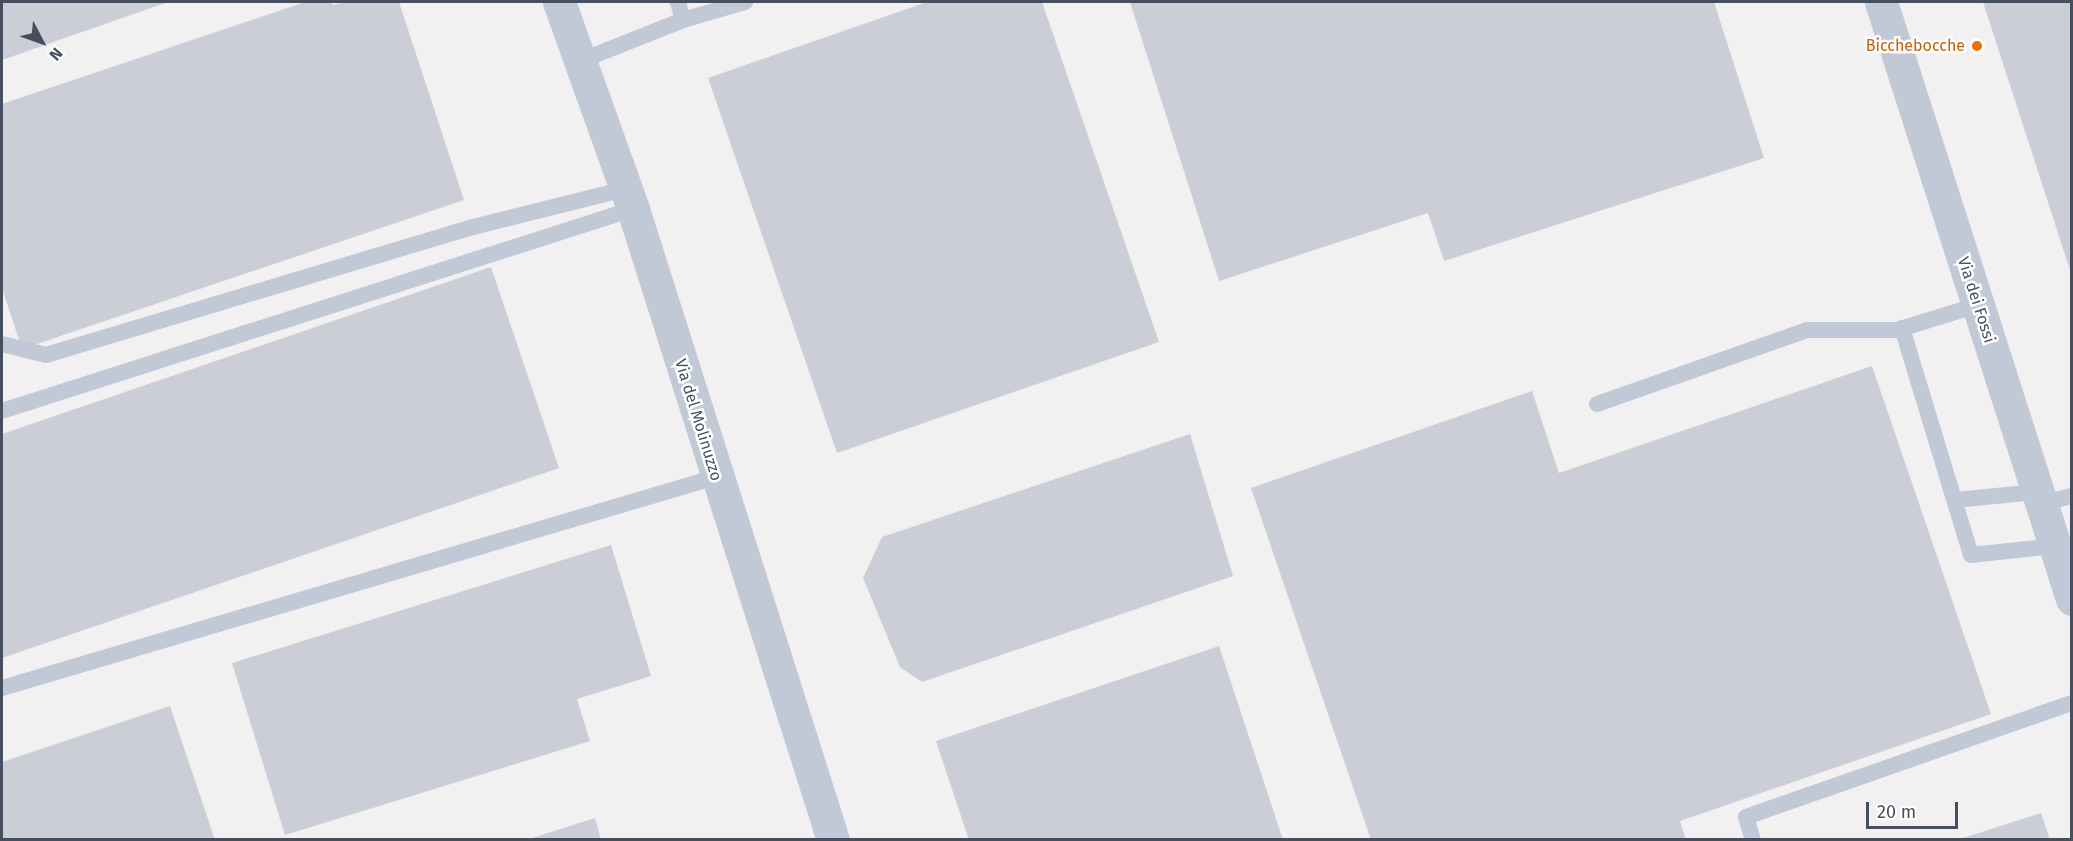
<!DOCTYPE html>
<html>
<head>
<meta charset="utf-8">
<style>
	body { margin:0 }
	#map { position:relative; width:2073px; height:841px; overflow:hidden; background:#f2f0f0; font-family:"Fira Sans",sans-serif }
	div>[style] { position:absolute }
	.building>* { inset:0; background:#cbced6 }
	.service>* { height:16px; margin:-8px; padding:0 8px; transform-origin:8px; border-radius:8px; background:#c2c9d6 }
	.minor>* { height:33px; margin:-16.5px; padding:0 16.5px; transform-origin:16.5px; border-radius:16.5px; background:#c2c9d6 }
	.dots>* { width:16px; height:16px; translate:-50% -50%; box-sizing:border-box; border:3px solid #fff; border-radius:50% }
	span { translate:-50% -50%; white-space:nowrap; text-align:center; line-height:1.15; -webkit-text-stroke:5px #fff; paint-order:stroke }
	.food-label { font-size:16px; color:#c56008 }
	.right { translate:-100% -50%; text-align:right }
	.street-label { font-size:16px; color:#464f5f }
	.frame { position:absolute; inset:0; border:3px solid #464f5f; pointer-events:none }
	.north { position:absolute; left:12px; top:12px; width:60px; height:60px; -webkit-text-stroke:4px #fff; paint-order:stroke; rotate:131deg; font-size:16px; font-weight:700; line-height:24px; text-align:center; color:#464f5f }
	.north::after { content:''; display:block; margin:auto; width:21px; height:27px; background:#464f5f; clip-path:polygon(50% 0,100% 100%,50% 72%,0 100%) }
	.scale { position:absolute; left:1866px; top:802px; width:92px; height:27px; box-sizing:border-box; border:3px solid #464f5f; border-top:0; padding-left:8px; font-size:18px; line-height:21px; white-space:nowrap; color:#464f5f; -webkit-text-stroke:4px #fff; paint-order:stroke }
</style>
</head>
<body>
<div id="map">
	<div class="building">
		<i style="clip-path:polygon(2px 2px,168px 2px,2px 60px)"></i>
		<i style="clip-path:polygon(305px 2px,331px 2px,333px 5px,346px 2px,399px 2px,464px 200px,22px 349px,2px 288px,2px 104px)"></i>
		<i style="clip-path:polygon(927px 2px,1042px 2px,1159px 342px,837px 453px,708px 78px)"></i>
		<i style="clip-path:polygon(1130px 2px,1714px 2px,1764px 158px,1444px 261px,1428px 213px,1219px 281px)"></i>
		<i style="clip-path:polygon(1983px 2px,2072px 2px,2072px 273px,2071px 273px)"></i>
		<i style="clip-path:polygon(491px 267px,559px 468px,2px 658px,2px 434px)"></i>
		<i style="clip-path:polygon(1872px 366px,1991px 714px,1680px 821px,1686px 840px,1371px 840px,1251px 488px,1532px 391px,1559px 473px)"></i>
		<i style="clip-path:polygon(1190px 434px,1233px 576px,922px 682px,900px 667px,863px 578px,882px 537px)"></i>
		<i style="clip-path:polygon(611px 545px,651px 676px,577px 699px,590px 741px,285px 835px,232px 663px)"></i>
		<i style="clip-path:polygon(1219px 646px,1283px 840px,969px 840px,936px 741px)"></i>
		<i style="clip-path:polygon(170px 706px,215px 840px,2px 840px,2px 762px)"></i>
		<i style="clip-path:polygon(2041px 813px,2050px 840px,1960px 840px,1960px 839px)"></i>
		<i style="clip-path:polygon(595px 818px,601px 840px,529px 840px,529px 839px)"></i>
	</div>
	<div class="service">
		<i style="left:683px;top:20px;width:65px;rotate:-16.2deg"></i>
		<i style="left:580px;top:61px;width:111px;rotate:-21.7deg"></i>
		<i style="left:683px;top:20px;width:19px;rotate:-106deg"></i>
		<i style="left:1902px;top:328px;width:237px;rotate:73.1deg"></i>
		<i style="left:1971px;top:555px;width:84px;rotate:-6.1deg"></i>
		<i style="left:2px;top:344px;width:45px;rotate:14deg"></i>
		<i style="left:46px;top:355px;width:446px;rotate:-16.7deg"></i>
		<i style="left:473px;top:227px;width:157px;rotate:-14deg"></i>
		<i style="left:1597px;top:404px;width:223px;rotate:-19.4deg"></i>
		<i style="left:1807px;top:330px;width:90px"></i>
		<i style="left:1897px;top:330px;width:85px;rotate:-17.2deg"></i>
		<i style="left:2px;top:411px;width:663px;rotate:-17.75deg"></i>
		<i style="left:1955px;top:500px;width:82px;rotate:-5.6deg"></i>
		<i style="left:2041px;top:504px;width:30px;rotate:-15deg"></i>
		<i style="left:2px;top:688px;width:745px;rotate:-16.46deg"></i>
		<i style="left:1753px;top:840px;width:24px;rotate:-107deg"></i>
		<i style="left:1746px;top:817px;width:345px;rotate:-19.3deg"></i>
	</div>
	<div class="minor">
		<i style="left:559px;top:2px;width:220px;rotate:70.3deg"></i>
		<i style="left:633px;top:209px;width:662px;rotate:72.41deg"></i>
		<i style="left:1881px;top:2px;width:627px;rotate:72.26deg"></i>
	</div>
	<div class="dots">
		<i style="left:1977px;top:46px;background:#e8710a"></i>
	</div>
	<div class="food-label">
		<span class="right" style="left:1965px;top:46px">Bicchebocche</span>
	</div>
	<div class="street-label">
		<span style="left:1976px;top:300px;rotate:72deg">Via dei Fossi</span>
		<span style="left:698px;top:420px;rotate:73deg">Via del Molinuzzo</span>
	</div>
	<div class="frame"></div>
	<div class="north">N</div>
	<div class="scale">20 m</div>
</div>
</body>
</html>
